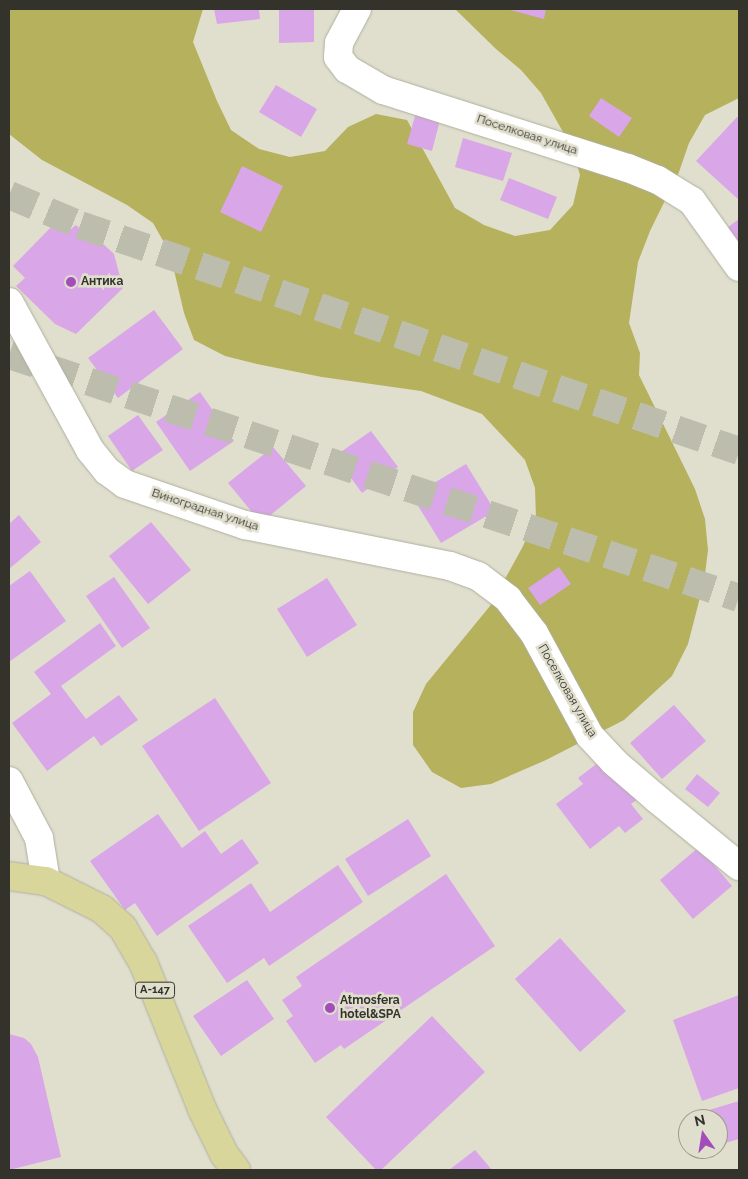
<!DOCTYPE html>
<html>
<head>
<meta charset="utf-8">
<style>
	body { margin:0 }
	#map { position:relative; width:748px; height:1179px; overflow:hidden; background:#e0dfce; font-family:Raleway,sans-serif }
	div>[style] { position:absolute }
	.forest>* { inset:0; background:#b5b15c }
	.building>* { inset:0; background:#d9a6e8 }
	.major-tunnel>* { height:28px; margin-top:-14px; transform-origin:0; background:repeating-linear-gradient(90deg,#bdbdae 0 28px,transparent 0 42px) }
	.roads { filter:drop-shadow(0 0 1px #afaf9e) drop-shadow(0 0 1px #afaf9e) }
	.minor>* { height:28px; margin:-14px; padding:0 14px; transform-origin:14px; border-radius:14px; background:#fff }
	.major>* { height:28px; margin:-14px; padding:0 14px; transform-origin:14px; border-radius:14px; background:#d9d69b }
	.dots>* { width:14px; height:14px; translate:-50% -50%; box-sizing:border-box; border:2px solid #e0dfce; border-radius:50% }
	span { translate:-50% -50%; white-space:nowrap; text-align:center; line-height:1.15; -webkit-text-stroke:5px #e0dfce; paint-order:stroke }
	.shield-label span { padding:1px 4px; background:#e0dfce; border:1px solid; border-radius:4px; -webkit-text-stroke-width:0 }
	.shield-label { font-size:11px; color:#33332c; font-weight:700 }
	.street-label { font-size:12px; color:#33332c }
	.poi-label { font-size:12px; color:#33332c; font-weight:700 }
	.left { translate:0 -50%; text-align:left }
	.frame { position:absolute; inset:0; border:10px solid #33332c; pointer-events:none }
	.north { position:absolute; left:678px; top:1109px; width:50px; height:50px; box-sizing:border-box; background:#e0dfce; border:1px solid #9b9a8d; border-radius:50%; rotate:347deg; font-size:14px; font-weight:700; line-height:20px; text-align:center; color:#33332c }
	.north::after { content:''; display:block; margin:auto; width:18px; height:22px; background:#a34dbb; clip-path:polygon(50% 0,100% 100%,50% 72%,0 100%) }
</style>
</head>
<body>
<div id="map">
	<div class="forest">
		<i style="clip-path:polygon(9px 9px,203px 9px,193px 42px,217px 101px,231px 130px,259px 149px,290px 157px,325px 151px,348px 127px,376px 114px,407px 120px,455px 208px,484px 225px,515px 236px,550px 230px,573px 205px,580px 175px,572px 148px,541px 93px,521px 70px,496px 49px,455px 9px,739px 9px,739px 98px,705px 115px,689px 143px,679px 172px,650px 231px,638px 262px,629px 323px,640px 353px,639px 375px,695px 489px,705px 519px,708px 550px,704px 582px,688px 644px,672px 676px,624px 720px,546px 760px,491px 784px,461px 788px,432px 772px,413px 745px,413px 712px,426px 684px,490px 606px,522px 548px,536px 518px,535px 488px,525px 460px,482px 414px,421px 391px,322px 377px,257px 364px,225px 356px,194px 340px,184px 313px,170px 253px,153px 223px,127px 205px,42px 160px,9px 134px)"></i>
	</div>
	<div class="building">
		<i style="clip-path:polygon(214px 9px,259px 9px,260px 19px,217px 24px)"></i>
		<i style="clip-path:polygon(506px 9px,546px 9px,544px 19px)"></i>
		<i style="clip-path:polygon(279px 10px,314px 10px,314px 42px,279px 43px)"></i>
		<i style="clip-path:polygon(276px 85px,317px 109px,301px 137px,259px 112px)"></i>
		<i style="clip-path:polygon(601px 98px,632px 118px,619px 137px,589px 116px)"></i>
		<i style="clip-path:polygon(417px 109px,441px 116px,432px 151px,407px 144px)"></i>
		<i style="clip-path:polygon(737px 117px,739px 119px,739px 200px,696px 161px)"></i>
		<i style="clip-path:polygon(463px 138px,512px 153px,503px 181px,455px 167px)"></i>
		<i style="clip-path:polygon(242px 166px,283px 186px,261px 232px,220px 212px)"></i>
		<i style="clip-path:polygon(509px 178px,557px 197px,548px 219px,500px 200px)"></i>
		<i style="clip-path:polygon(739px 219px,739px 260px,720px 233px)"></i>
		<i style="clip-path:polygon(55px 223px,66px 233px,76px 225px,91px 240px,99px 240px,114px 254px,123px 288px,76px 334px,55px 324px,16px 286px,25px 278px,13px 266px)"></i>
		<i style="clip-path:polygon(154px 310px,183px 349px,118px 398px,88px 358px)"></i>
		<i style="clip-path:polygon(200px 392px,234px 441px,190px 471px,156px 422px)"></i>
		<i style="clip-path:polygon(138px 415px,163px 450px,132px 471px,108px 436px)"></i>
		<i style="clip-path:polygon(371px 431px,398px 467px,362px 493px,335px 456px)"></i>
		<i style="clip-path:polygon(273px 447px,306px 486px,261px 523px,228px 483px)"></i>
		<i style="clip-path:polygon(466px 464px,495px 511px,441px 543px,412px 496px)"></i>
		<i style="clip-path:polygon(19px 515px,41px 542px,9px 569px,9px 524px)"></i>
		<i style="clip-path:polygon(151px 522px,191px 570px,148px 604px,109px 556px)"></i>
		<i style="clip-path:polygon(559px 567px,571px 584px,540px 605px,528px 588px)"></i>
		<i style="clip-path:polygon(30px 571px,66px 621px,9px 662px,9px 586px)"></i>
		<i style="clip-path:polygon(114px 577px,150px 628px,122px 648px,86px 596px)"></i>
		<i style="clip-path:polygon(327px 578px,357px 625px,307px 657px,277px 609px)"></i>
		<i style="clip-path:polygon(100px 623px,116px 646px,61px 686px,86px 719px,119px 695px,138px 720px,101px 746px,94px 736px,47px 771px,12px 723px,51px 694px,34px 672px)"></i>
		<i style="clip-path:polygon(215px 698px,271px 783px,199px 831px,142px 746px)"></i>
		<i style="clip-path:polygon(674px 705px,706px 741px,662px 779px,630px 743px)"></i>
		<i style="clip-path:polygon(599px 762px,638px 799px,631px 804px,643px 819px,625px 833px,619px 826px,590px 849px,556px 804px,583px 784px,578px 778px)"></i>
		<i style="clip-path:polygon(697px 774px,720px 793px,708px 807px,685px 789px)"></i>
		<i style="clip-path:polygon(158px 814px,182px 848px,205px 831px,221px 854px,242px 839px,259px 863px,157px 936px,135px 903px,125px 910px,90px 861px)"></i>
		<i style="clip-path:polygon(408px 819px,431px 856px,368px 896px,345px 859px)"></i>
		<i style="clip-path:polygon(699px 847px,732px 886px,693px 919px,660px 880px)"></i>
		<i style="clip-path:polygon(338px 865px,363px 902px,269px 966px,264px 958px,227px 983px,188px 926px,251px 883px,270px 912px)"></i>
		<i style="clip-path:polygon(446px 874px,495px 946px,344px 1049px,341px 1045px,315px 1063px,286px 1021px,293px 1016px,282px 1000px,302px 986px,296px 977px)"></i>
		<i style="clip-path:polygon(560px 938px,626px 1011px,580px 1052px,515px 979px)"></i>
		<i style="clip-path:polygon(247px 980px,274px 1019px,221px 1056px,193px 1016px)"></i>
		<i style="clip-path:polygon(739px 995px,739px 1088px,702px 1101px,673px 1020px)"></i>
		<i style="clip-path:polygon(432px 1016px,485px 1072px,381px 1170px,376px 1170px,326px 1117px)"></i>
		<i style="clip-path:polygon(9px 1034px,24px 1038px,31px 1044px,38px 1057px,61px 1157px,9px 1170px)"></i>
		<i style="clip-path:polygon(739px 1101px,739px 1139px,718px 1145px,718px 1119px,700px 1119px,699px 1113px)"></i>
		<i style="clip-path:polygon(475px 1150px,492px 1170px,449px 1170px)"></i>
	</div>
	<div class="major-tunnel">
		<i style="left:9px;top:195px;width:77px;rotate:22.9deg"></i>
		<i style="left:80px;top:225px;width:697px;rotate:18.93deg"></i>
		<i style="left:9px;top:355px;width:769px;rotate:18.41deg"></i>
	</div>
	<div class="roads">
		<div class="minor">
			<i style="left:357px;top:9px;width:38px;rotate:118deg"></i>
			<i style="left:339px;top:43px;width:14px;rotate:94deg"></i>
			<i style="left:338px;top:57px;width:15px;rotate:53deg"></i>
			<i style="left:347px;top:69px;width:42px;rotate:30.3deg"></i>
			<i style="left:383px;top:90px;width:257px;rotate:17.7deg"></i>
			<i style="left:628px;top:168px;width:32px;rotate:22deg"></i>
			<i style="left:658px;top:180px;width:40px;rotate:32deg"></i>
			<i style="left:692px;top:201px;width:81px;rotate:54.5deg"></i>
			<i style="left:9px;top:302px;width:169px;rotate:61.3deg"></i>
			<i style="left:90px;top:450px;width:27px;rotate:51deg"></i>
			<i style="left:107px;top:471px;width:22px;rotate:36deg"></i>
			<i style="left:125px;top:484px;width:127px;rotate:18.9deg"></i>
			<i style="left:245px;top:525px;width:209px;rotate:11.3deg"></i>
			<i style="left:450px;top:566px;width:30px;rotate:20deg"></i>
			<i style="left:478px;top:576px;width:38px;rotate:37deg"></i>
			<i style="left:508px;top:599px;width:43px;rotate:52.6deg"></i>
			<i style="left:534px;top:633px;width:117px;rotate:61.5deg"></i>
			<i style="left:590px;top:736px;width:35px;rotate:47deg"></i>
			<i style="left:614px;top:762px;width:57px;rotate:40.7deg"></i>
			<i style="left:657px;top:799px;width:106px;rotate:39.3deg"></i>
			<i style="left:9px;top:781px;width:64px;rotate:62.2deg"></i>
			<i style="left:39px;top:838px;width:44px;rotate:80.8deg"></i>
		</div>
		<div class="major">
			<i style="left:9px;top:876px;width:37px;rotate:8deg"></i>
			<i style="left:46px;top:881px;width:63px;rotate:26.6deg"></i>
			<i style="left:102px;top:909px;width:28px;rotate:42deg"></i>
			<i style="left:123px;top:928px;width:39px;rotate:60deg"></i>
			<i style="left:143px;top:962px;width:158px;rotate:68.1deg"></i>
			<i style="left:202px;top:1109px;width:50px;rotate:63.9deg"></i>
			<i style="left:224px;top:1154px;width:20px;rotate:53deg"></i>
		</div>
	</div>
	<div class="dots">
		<i style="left:71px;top:282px;background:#a34dbb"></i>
		<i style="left:330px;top:1008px;background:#a34dbb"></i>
	</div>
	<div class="shield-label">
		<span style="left:155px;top:990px">А-147</span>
	</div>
	<div class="street-label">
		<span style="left:527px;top:135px;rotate:18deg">Поселковая улица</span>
		<span style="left:205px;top:510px;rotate:18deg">Виноградная улица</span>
		<span style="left:567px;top:691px;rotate:60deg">Поселковая улица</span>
	</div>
	<div class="poi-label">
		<span class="left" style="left:81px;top:282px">Антика</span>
		<span class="left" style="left:340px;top:1008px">Atmosfera<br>hotel&amp;SPA</span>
	</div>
	<div class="frame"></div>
	<div class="north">N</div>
</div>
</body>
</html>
